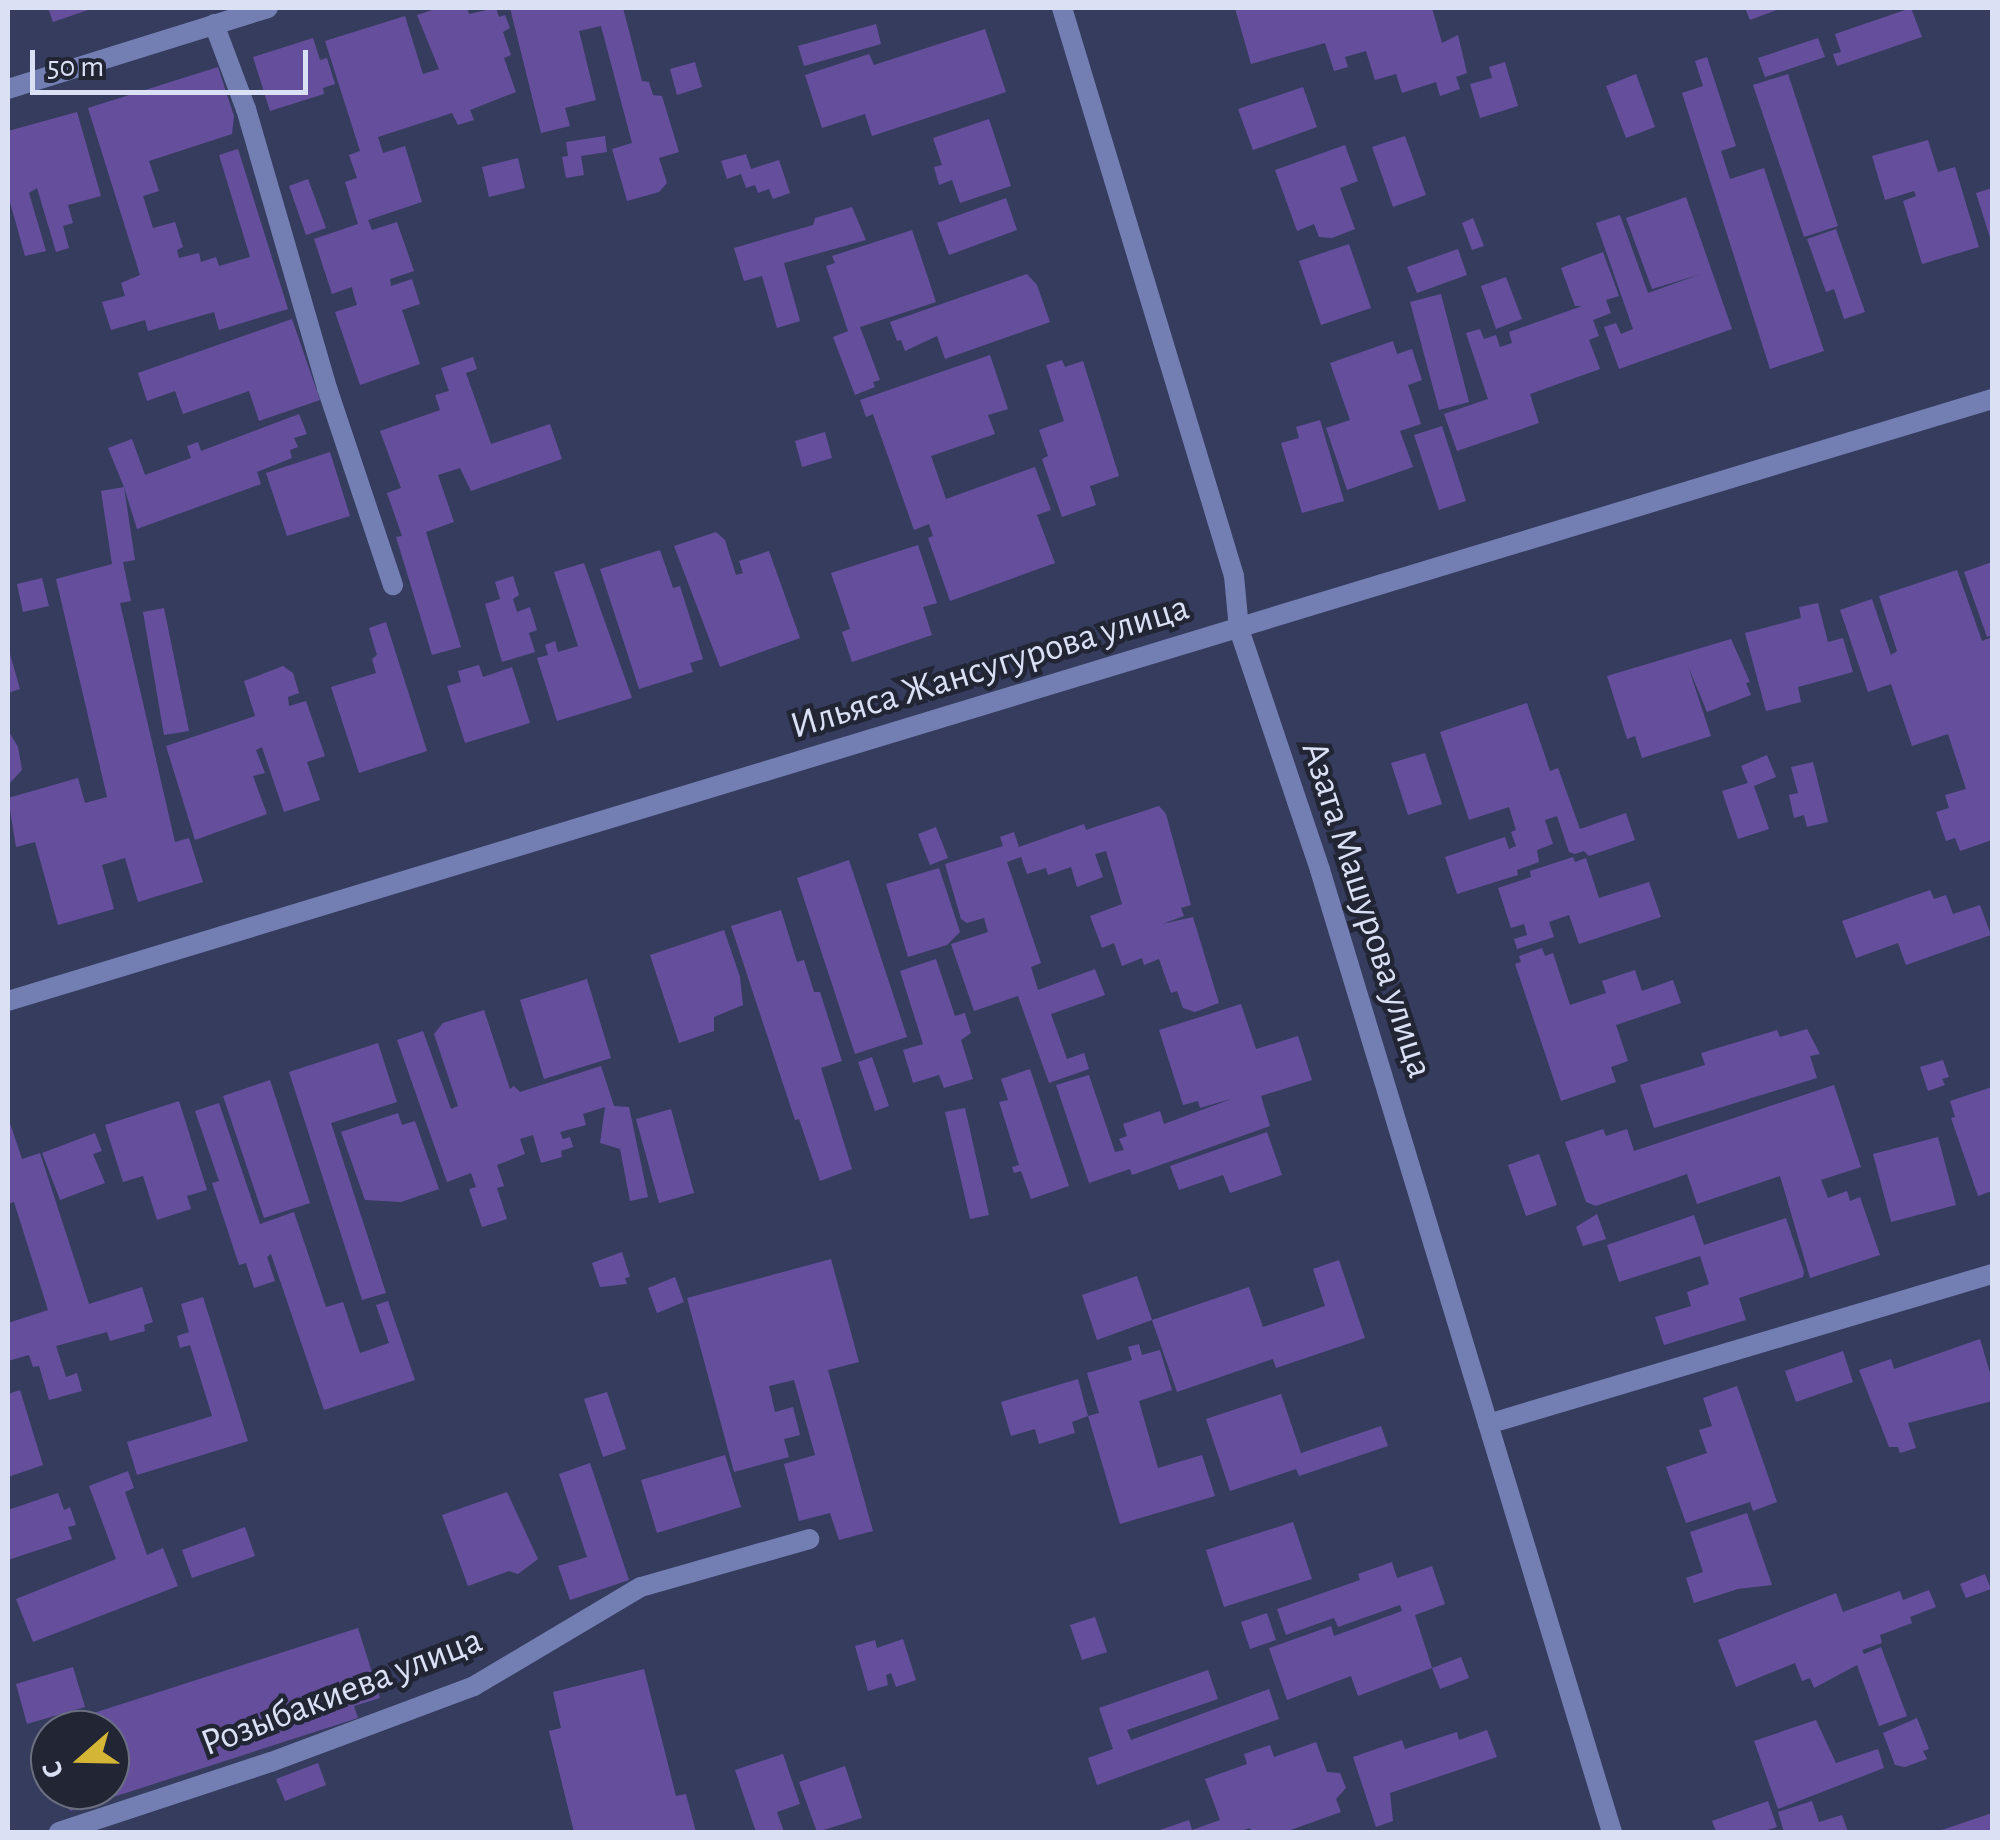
<!DOCTYPE html>
<html>
<head>
<meta charset="utf-8">
<style>
	body { margin:0 }
	#map { position:relative; width:2000px; height:1840px; overflow:hidden; background:#363c5e; font-family:"Alegreya Sans",sans-serif }
	div>[style] { position:absolute }
	.building>* { inset:0; background:#654f9d }
	.minor>* { height:20px; margin:-10px; padding:0 10px; transform-origin:10px; border-radius:10px; background:#737eb3 }
	.tertiary>* { height:20px; margin:-10px; padding:0 10px; transform-origin:10px; border-radius:10px; background:#737eb3 }
	span { translate:-50% -50%; white-space:nowrap; text-align:center; line-height:1.15; -webkit-text-stroke:9px #212534; paint-order:stroke }
	.street-label { font-size:38px; color:#dbe1f5 }
	.frame { position:absolute; inset:0; border:10px solid #dbe1f5; pointer-events:none }
	.north { position:absolute; left:30px; top:1710px; width:100px; height:100px; box-sizing:border-box; background:#212534; border:2px solid #6b7081; border-radius:50%; rotate:250deg; font-size:28px; font-weight:700; line-height:40px; text-align:center; color:#dbe1f5 }
	.north::after { content:''; display:block; margin:auto; width:35px; height:45px; background:#d5b535; clip-path:polygon(50% 0,100% 100%,50% 72%,0 100%) }
	.scale { position:absolute; left:30px; top:50px; width:278px; height:45px; box-sizing:border-box; border:5px solid #dbe1f5; border-top:0; padding-left:12px; font-size:30px; line-height:35px; white-space:nowrap; color:#dbe1f5; -webkit-text-stroke:8px #212534; paint-order:stroke }
</style>
</head>
<body>
<div id="map">
	<div class="building">
		<i style="clip-path:polygon(48px 8px,94px 8px,53px 22px)"></i>
		<i style="clip-path:polygon(438px 8px,467px 8px,469px 14px,496px 8px,499px 17px,505px 15px,510px 28px,503px 32px,511px 55px,504px 58px,516px 92px,470px 110px,474px 120px,458px 125px,452px 113px,378px 137px,383px 153px,405px 146px,422px 202px,368px 220px,372px 230px,397px 222px,414px 271px,390px 279px,391px 286px,412px 279px,420px 304px,402px 310px,420px 364px,360px 385px,335px 312px,357px 305px,353px 292px,352px 287px,332px 294px,314px 239px,358px 224px,345px 182px,357px 178px,349px 155px,360px 151px,325px 41px,405px 16px,423px 74px,439px 69px,417px 15px)"></i>
		<i style="clip-path:polygon(510px 8px,623px 8px,642px 81px,649px 82px,653px 95px,662px 96px,679px 152px,659px 158px,667px 183px,659px 192px,627px 201px,612px 149px,632px 143px,601px 26px,579px 31px,596px 100px,565px 108px,570px 126px,541px 133px)"></i>
		<i style="clip-path:polygon(1235px 8px,1432px 8px,1442px 43px,1458px 35px,1467px 73px,1456px 77px,1460px 89px,1440px 96px,1436px 82px,1402px 93px,1396px 74px,1375px 80px,1366px 51px,1345px 57px,1348px 67px,1334px 71px,1325px 43px,1251px 64px)"></i>
		<i style="clip-path:polygon(1745px 8px,1782px 8px,1750px 20px)"></i>
		<i style="clip-path:polygon(1911px 8px,1922px 37px,1837px 66px,1833px 54px,1841px 52px,1835px 34px)"></i>
		<i style="clip-path:polygon(876px 24px,881px 44px,804px 66px,798px 46px)"></i>
		<i style="clip-path:polygon(985px 29px,1006px 92px,872px 136px,865px 114px,822px 128px,805px 75px,869px 54px,874px 65px)"></i>
		<i style="clip-path:polygon(313px 38px,320px 60px,327px 58px,335px 84px,323px 88px,324px 94px,270px 111px,253px 57px)"></i>
		<i style="clip-path:polygon(1818px 38px,1825px 57px,1765px 77px,1758px 58px)"></i>
		<i style="clip-path:polygon(1707px 57px,1736px 146px,1721px 151px,1730px 179px,1764px 168px,1824px 351px,1770px 369px,1682px 93px,1703px 86px,1695px 61px)"></i>
		<i style="clip-path:polygon(695px 62px,702px 87px,677px 95px,670px 69px)"></i>
		<i style="clip-path:polygon(1505px 62px,1518px 106px,1480px 118px,1470px 84px,1492px 78px,1489px 67px)"></i>
		<i style="clip-path:polygon(218px 67px,234px 116px,232px 134px,149px 161px,159px 191px,143px 196px,153px 228px,175px 222px,183px 247px,177px 250px,179px 258px,199px 253px,201px 262px,216px 257px,219px 266px,250px 257px,219px 155px,238px 149px,288px 309px,219px 330px,214px 312px,148px 331px,145px 320px,111px 330px,102px 302px,125px 296px,121px 283px,140px 275px,88px 108px)"></i>
		<i style="clip-path:polygon(1636px 74px,1655px 127px,1626px 138px,1606px 86px)"></i>
		<i style="clip-path:polygon(1788px 74px,1838px 226px,1804px 237px,1753px 85px)"></i>
		<i style="clip-path:polygon(1303px 87px,1317px 127px,1253px 150px,1238px 109px)"></i>
		<i style="clip-path:polygon(77px 112px,101px 196px,68px 205px,73px 223px,63px 226px,69px 248px,56px 252px,37px 188px,29px 193px,46px 251px,25px 256px,8px 195px,8px 131px)"></i>
		<i style="clip-path:polygon(989px 119px,1011px 186px,960px 203px,952px 180px,939px 185px,934px 167px,942px 165px,933px 138px)"></i>
		<i style="clip-path:polygon(605px 136px,607px 152px,581px 156px,584px 175px,566px 178px,562px 157px,568px 156px,566px 142px)"></i>
		<i style="clip-path:polygon(1405px 136px,1426px 195px,1393px 207px,1372px 147px)"></i>
		<i style="clip-path:polygon(1928px 140px,1938px 172px,1955px 167px,1979px 247px,1922px 264px,1903px 201px,1916px 196px,1914px 191px,1885px 200px,1872px 156px)"></i>
		<i style="clip-path:polygon(1345px 145px,1358px 181px,1340px 188px,1355px 229px,1332px 238px,1319px 237px,1314px 224px,1297px 231px,1275px 170px)"></i>
		<i style="clip-path:polygon(746px 154px,751px 169px,779px 160px,790px 193px,773px 199px,769px 189px,758px 193px,755px 185px,746px 188px,741px 174px,727px 179px,721px 161px)"></i>
		<i style="clip-path:polygon(518px 158px,525px 188px,489px 197px,482px 167px)"></i>
		<i style="clip-path:polygon(308px 179px,326px 228px,306px 235px,289px 186px)"></i>
		<i style="clip-path:polygon(1992px 188px,1992px 244px,1976px 193px)"></i>
		<i style="clip-path:polygon(1686px 197px,1732px 329px,1619px 369px,1604px 327px,1616px 323px,1621px 334px,1633px 329px,1596px 223px,1620px 215px,1648px 293px,1701px 274px,1652px 289px,1626px 218px)"></i>
		<i style="clip-path:polygon(1006px 198px,1017px 230px,949px 255px,937px 223px)"></i>
		<i style="clip-path:polygon(852px 207px,866px 240px,784px 263px,800px 321px,777px 328px,762px 276px,744px 281px,734px 248px,813px 225px,815px 218px)"></i>
		<i style="clip-path:polygon(1473px 218px,1484px 246px,1472px 250px,1462px 223px)"></i>
		<i style="clip-path:polygon(1836px 229px,1865px 312px,1844px 319px,1834px 289px,1826px 292px,1807px 239px)"></i>
		<i style="clip-path:polygon(912px 230px,936px 302px,860px 327px,880px 380px,873px 382px,875px 387px,855px 395px,833px 337px,848px 331px,826px 266px,835px 263px,832px 256px)"></i>
		<i style="clip-path:polygon(1349px 244px,1371px 308px,1321px 325px,1299px 261px)"></i>
		<i style="clip-path:polygon(1458px 249px,1467px 275px,1417px 293px,1407px 267px)"></i>
		<i style="clip-path:polygon(1603px 252px,1619px 296px,1606px 300px,1611px 313px,1593px 320px,1599px 336px,1589px 340px,1600px 369px,1530px 394px,1539px 423px,1457px 451px,1444px 414px,1488px 399px,1466px 333px,1480px 329px,1484px 339px,1496px 335px,1500px 347px,1512px 343px,1509px 332px,1582px 306px,1575px 306px,1561px 268px)"></i>
		<i style="clip-path:polygon(1027px 274px,1037px 285px,1050px 322px,945px 359px,937px 336px,905px 351px,901px 340px,897px 341px,890px 322px)"></i>
		<i style="clip-path:polygon(1506px 277px,1522px 319px,1496px 329px,1481px 286px)"></i>
		<i style="clip-path:polygon(1441px 294px,1469px 402px,1439px 410px,1410px 302px)"></i>
		<i style="clip-path:polygon(292px 319px,320px 400px,259px 421px,249px 391px,183px 414px,175px 391px,147px 401px,138px 373px)"></i>
		<i style="clip-path:polygon(1393px 341px,1397px 354px,1412px 349px,1422px 380px,1408px 385px,1421px 424px,1400px 431px,1413px 467px,1347px 490px,1326px 428px,1350px 420px,1330px 363px)"></i>
		<i style="clip-path:polygon(990px 355px,1008px 409px,988px 415px,995px 434px,931px 456px,946px 499px,1035px 467px,1051px 510px,1037px 515px,1055px 563px,950px 601px,928px 538px,933px 536px,929px 524px,914px 530px,873px 414px,866px 417px,860px 400px)"></i>
		<i style="clip-path:polygon(473px 357px,477px 369px,466px 373px,491px 444px,550px 424px,562px 459px,471px 491px,460px 468px,438px 475px,454px 522px,426px 532px,461px 647px,432px 655px,396px 537px,402px 536px,387px 493px,401px 488px,380px 431px,440px 410px,435px 395px,449px 391px,441px 368px)"></i>
		<i style="clip-path:polygon(1062px 360px,1065px 367px,1083px 361px,1119px 476px,1090px 486px,1096px 505px,1062px 517px,1042px 459px,1048px 456px,1039px 430px,1064px 421px,1046px 365px)"></i>
		<i style="clip-path:polygon(299px 414px,307px 434px,294px 438px,298px 447px,290px 450px,292px 458px,257px 472px,261px 484px,137px 529px,124px 487px,135px 560px,123px 562px,131px 601px,120px 603px,175px 842px,189px 838px,203px 882px,138px 902px,125px 858px,102px 865px,114px 909px,58px 925px,35px 842px,16px 847px,8px 798px,78px 778px,85px 803px,107px 797px,56px 579px,112px 564px,101px 491px,124px 487px,108px 448px,132px 439px,145px 475px,191px 458px,187px 446px,198px 442px,201px 451px)"></i>
		<i style="clip-path:polygon(1320px 420px,1344px 501px,1302px 513px,1281px 443px,1299px 438px,1296px 427px)"></i>
		<i style="clip-path:polygon(1442px 426px,1466px 501px,1439px 510px,1414px 435px)"></i>
		<i style="clip-path:polygon(825px 432px,832px 458px,802px 467px,795px 441px)"></i>
		<i style="clip-path:polygon(330px 452px,350px 516px,287px 536px,266px 473px)"></i>
		<i style="clip-path:polygon(716px 532px,725px 540px,736px 575px,743px 573px,739px 561px,769px 551px,800px 638px,720px 667px,674px 546px)"></i>
		<i style="clip-path:polygon(918px 545px,937px 603px,923px 607px,932px 635px,852px 662px,842px 632px,850px 629px,831px 573px)"></i>
		<i style="clip-path:polygon(660px 550px,673px 588px,680px 586px,703px 659px,690px 663px,693px 672px,639px 689px,600px 569px)"></i>
		<i style="clip-path:polygon(1992px 562px,1992px 635px,1987px 637px,1964px 572px)"></i>
		<i style="clip-path:polygon(584px 563px,632px 698px,557px 721px,537px 658px,548px 655px,545px 645px,555px 641px,558px 652px,578px 646px,554px 572px)"></i>
		<i style="clip-path:polygon(1957px 570px,1982px 641px,1992px 637px,1992px 840px,1960px 851px,1955px 838px,1946px 841px,1936px 812px,1949px 808px,1945px 795px,1966px 789px,1948px 734px,1912px 746px,1891px 684px,1868px 692px,1840px 610px,1872px 599px,1891px 655px,1897px 651px,1879px 596px)"></i>
		<i style="clip-path:polygon(513px 576px,519px 595px,513px 599px,517px 612px,530px 607px,537px 630px,529px 633px,535px 652px,502px 662px,485px 604px,500px 599px,495px 582px)"></i>
		<i style="clip-path:polygon(42px 578px,49px 606px,23px 612px,17px 584px)"></i>
		<i style="clip-path:polygon(1818px 603px,1828px 642px,1843px 638px,1853px 672px,1798px 687px,1801px 702px,1766px 711px,1745px 633px,1801px 618px,1799px 607px)"></i>
		<i style="clip-path:polygon(164px 608px,189px 731px,164px 735px,143px 612px)"></i>
		<i style="clip-path:polygon(386px 622px,427px 751px,359px 773px,331px 687px,376px 673px,372px 659px,377px 655px,369px 628px)"></i>
		<i style="clip-path:polygon(1731px 639px,1750px 682px,1746px 683px,1751px 695px,1707px 712px,1688px 666px,1711px 736px,1642px 758px,1635px 736px,1627px 739px,1607px 676px)"></i>
		<i style="clip-path:polygon(8px 647px,20px 689px,8px 693px)"></i>
		<i style="clip-path:polygon(479px 665px,483px 677px,512px 667px,530px 723px,465px 743px,447px 686px,461px 682px,458px 671px)"></i>
		<i style="clip-path:polygon(283px 666px,293px 673px,299px 693px,288px 697px,289px 706px,306px 701px,325px 756px,307px 762px,320px 800px,284px 812px,262px 747px,256px 750px,265px 773px,253px 776px,267px 814px,195px 840px,166px 746px,255px 716px,244px 681px)"></i>
		<i style="clip-path:polygon(1527px 703px,1550px 771px,1558px 768px,1580px 829px,1626px 813px,1635px 840px,1589px 856px,1584px 851px,1575px 854px,1569px 852px,1557px 816px,1545px 820px,1553px 844px,1537px 850px,1539px 862px,1517px 870px,1518px 875px,1457px 894px,1445px 857px,1505px 837px,1509px 849px,1516px 846px,1511px 832px,1516px 830px,1509px 807px,1469px 820px,1440px 732px)"></i>
		<i style="clip-path:polygon(8px 730px,18px 747px,22px 770px,8px 785px)"></i>
		<i style="clip-path:polygon(1425px 753px,1442px 804px,1408px 815px,1391px 763px)"></i>
		<i style="clip-path:polygon(1767px 755px,1776px 777px,1754px 786px,1769px 829px,1738px 839px,1722px 791px,1748px 783px,1741px 766px)"></i>
		<i style="clip-path:polygon(1813px 762px,1828px 822px,1807px 827px,1804px 815px,1794px 818px,1789px 795px,1798px 793px,1791px 767px)"></i>
		<i style="clip-path:polygon(1159px 806px,1166px 814px,1191px 905px,1181px 908px,1184px 916px,1162px 924px,1193px 917px,1219px 1003px,1195px 1012px,1183px 1008px,1177px 991px,1171px 993px,1159px 959px,1144px 965px,1142px 958px,1122px 966px,1114px 943px,1102px 948px,1090px 916px,1122px 904px,1106px 851px,1095px 854px,1103px 877px,1077px 887px,1071px 867px,1048px 875px,1046px 868px,1027px 874px,1021px 857px,1007px 862px,1041px 963px,1031px 967px,1038px 990px,1095px 969px,1105px 995px,1051px 1014px,1067px 1059px,1084px 1053px,1089px 1069px,1049px 1083px,1018px 996px,974px 1011px,951px 944px,988px 932px,984px 918px,967px 923px,961px 919px,945px 864px,1003px 846px,1000px 837px,1014px 832px,1019px 847px,1084px 824px,1086px 830px)"></i>
		<i style="clip-path:polygon(936px 827px,948px 858px,930px 865px,918px 834px)"></i>
		<i style="clip-path:polygon(1573px 857px,1575px 862px,1586px 858px,1599px 898px,1649px 882px,1661px 917px,1579px 944px,1569px 915px,1549px 922px,1554px 937px,1517px 949px,1514px 939px,1527px 935px,1524px 924px,1511px 928px,1498px 888px,1531px 877px,1530px 871px)"></i>
		<i style="clip-path:polygon(849px 860px,907px 1037px,855px 1054px,797px 878px)"></i>
		<i style="clip-path:polygon(939px 868px,960px 932px,947px 945px,908px 957px,886px 884px)"></i>
		<i style="clip-path:polygon(1930px 890px,1934px 899px,1946px 895px,1953px 914px,1980px 905px,1991px 935px,1906px 965px,1898px 943px,1856px 958px,1842px 921px)"></i>
		<i style="clip-path:polygon(781px 910px,797px 962px,804px 960px,814px 992px,820px 992px,842px 1061px,821px 1068px,852px 1169px,820px 1181px,799px 1119px,795px 1120px,731px 926px)"></i>
		<i style="clip-path:polygon(724px 930px,740px 977px,743px 1005px,714px 1017px,714px 1031px,679px 1043px,650px 955px)"></i>
		<i style="clip-path:polygon(1542px 948px,1545px 956px,1553px 953px,1570px 1005px,1606px 993px,1602px 981px,1635px 970px,1642px 991px,1673px 980px,1681px 1003px,1616px 1025px,1628px 1061px,1611px 1067px,1616px 1082px,1561px 1101px,1515px 964px,1521px 962px,1519px 956px)"></i>
		<i style="clip-path:polygon(936px 959px,955px 1016px,965px 1013px,971px 1033px,961px 1040px,973px 1079px,944px 1088px,939px 1075px,913px 1083px,903px 1050px,923px 1044px,900px 971px)"></i>
		<i style="clip-path:polygon(587px 979px,611px 1058px,544px 1079px,520px 1000px)"></i>
		<i style="clip-path:polygon(1241px 1004px,1256px 1049px,1298px 1036px,1312px 1080px,1261px 1096px,1270px 1126px,1132px 1175px,1130px 1169px,1089px 1183px,1056px 1085px,1089px 1075px,1115px 1152px,1124px 1150px,1119px 1139px,1127px 1136px,1123px 1124px,1160px 1111px,1164px 1124px,1234px 1098px,1200px 1108px,1198px 1101px,1183px 1105px,1159px 1030px)"></i>
		<i style="clip-path:polygon(484px 1010px,510px 1089px,514px 1086px,520px 1092px,601px 1066px,614px 1106px,629px 1107px,648px 1197px,630px 1201px,620px 1149px,600px 1143px,605px 1107px,583px 1114px,586px 1125px,560px 1132px,563px 1139px,570px 1137px,573px 1147px,561px 1151px,562px 1157px,541px 1163px,533px 1135px,520px 1139px,525px 1154px,497px 1165px,504px 1186px,497px 1188px,507px 1219px,482px 1227px,469px 1189px,476px 1187px,471px 1173px,447px 1182px,397px 1040px,423px 1031px,451px 1109px,458px 1106px,434px 1034px,443px 1023px)"></i>
		<i style="clip-path:polygon(1807px 1029px,1820px 1054px,1810px 1056px,1817px 1078px,1654px 1128px,1640px 1085px,1705px 1065px,1701px 1053px,1777px 1030px,1780px 1037px)"></i>
		<i style="clip-path:polygon(378px 1043px,397px 1102px,331px 1123px,386px 1293px,362px 1300px,289px 1072px)"></i>
		<i style="clip-path:polygon(872px 1057px,889px 1106px,875px 1111px,858px 1062px)"></i>
		<i style="clip-path:polygon(1943px 1060px,1949px 1077px,1942px 1079px,1945px 1085px,1928px 1091px,1920px 1067px)"></i>
		<i style="clip-path:polygon(1030px 1069px,1069px 1186px,1031px 1199px,1021px 1171px,1014px 1173px,1012px 1167px,1019px 1165px,999px 1102px,1008px 1100px,1001px 1079px)"></i>
		<i style="clip-path:polygon(270px 1080px,310px 1203px,264px 1218px,223px 1096px)"></i>
		<i style="clip-path:polygon(1834px 1085px,1861px 1167px,1821px 1180px,1828px 1198px,1847px 1191px,1850px 1201px,1860px 1197px,1880px 1255px,1810px 1278px,1780px 1176px,1697px 1204px,1687px 1174px,1596px 1206px,1586px 1202px,1565px 1142px,1603px 1129px,1606px 1136px,1627px 1129px,1634px 1151px)"></i>
		<i style="clip-path:polygon(1992px 1087px,1992px 1191px,1978px 1196px,1951px 1118px,1955px 1117px,1950px 1101px)"></i>
		<i style="clip-path:polygon(179px 1101px,207px 1190px,187px 1196px,191px 1209px,157px 1220px,143px 1176px,123px 1182px,105px 1125px)"></i>
		<i style="clip-path:polygon(219px 1103px,260px 1224px,294px 1212px,326px 1307px,343px 1302px,360px 1353px,389px 1343px,376px 1305px,388px 1301px,415px 1380px,324px 1410px,271px 1254px,267px 1257px,275px 1281px,254px 1288px,246px 1263px,239px 1265px,212px 1183px,219px 1181px,195px 1111px)"></i>
		<i style="clip-path:polygon(965px 1108px,989px 1215px,970px 1219px,945px 1112px)"></i>
		<i style="clip-path:polygon(671px 1109px,694px 1193px,659px 1203px,636px 1119px)"></i>
		<i style="clip-path:polygon(398px 1113px,402px 1125px,415px 1121px,439px 1189px,401px 1202px,365px 1200px,341px 1132px)"></i>
		<i style="clip-path:polygon(8px 1117px,22px 1159px,40px 1153px,89px 1304px,142px 1287px,153px 1322px,144px 1325px,145px 1331px,110px 1341px,107px 1332px,56px 1346px,66px 1377px,77px 1373px,82px 1391px,49px 1400px,39px 1366px,33px 1367px,29px 1355px,8px 1361px,8px 1323px,48px 1310px,14px 1202px,8px 1204px)"></i>
		<i style="clip-path:polygon(1267px 1132px,1282px 1175px,1230px 1193px,1223px 1175px,1179px 1190px,1170px 1166px)"></i>
		<i style="clip-path:polygon(95px 1133px,102px 1151px,93px 1154px,105px 1183px,60px 1200px,42px 1153px)"></i>
		<i style="clip-path:polygon(1938px 1137px,1956px 1205px,1891px 1222px,1873px 1154px)"></i>
		<i style="clip-path:polygon(1539px 1154px,1557px 1205px,1526px 1216px,1508px 1165px)"></i>
		<i style="clip-path:polygon(1597px 1214px,1606px 1239px,1583px 1246px,1576px 1227px)"></i>
		<i style="clip-path:polygon(1694px 1215px,1704px 1245px,1786px 1218px,1804px 1272px,1803px 1277px,1739px 1298px,1746px 1320px,1664px 1345px,1655px 1317px,1691px 1306px,1687px 1292px,1709px 1284px,1700px 1256px,1619px 1282px,1607px 1245px)"></i>
		<i style="clip-path:polygon(622px 1252px,630px 1277px,625px 1278px,627px 1284px,600px 1287px,592px 1263px)"></i>
		<i style="clip-path:polygon(831px 1259px,859px 1362px,828px 1370px,873px 1531px,839px 1540px,830px 1513px,799px 1521px,784px 1464px,815px 1455px,794px 1380px,769px 1386px,775px 1412px,793px 1407px,800px 1435px,784px 1439px,789px 1457px,734px 1472px,687px 1298px)"></i>
		<i style="clip-path:polygon(1339px 1260px,1365px 1338px,1276px 1368px,1273px 1359px,1177px 1392px,1152px 1320px,1097px 1340px,1082px 1295px,1137px 1276px,1152px 1320px,1249px 1287px,1263px 1327px,1325px 1306px,1313px 1269px)"></i>
		<i style="clip-path:polygon(675px 1277px,684px 1302px,657px 1313px,648px 1288px)"></i>
		<i style="clip-path:polygon(203px 1297px,248px 1441px,137px 1475px,127px 1442px,212px 1416px,190px 1345px,180px 1348px,177px 1336px,189px 1332px,181px 1304px)"></i>
		<i style="clip-path:polygon(1980px 1339px,1992px 1380px,1992px 1401px,1908px 1423px,1916px 1448px,1900px 1453px,1898px 1447px,1889px 1447px,1859px 1370px,1891px 1359px,1894px 1369px)"></i>
		<i style="clip-path:polygon(1139px 1344px,1142px 1355px,1160px 1350px,1172px 1390px,1139px 1401px,1158px 1468px,1202px 1455px,1215px 1496px,1120px 1524px,1088px 1416px,1099px 1413px,1087px 1373px,1132px 1360px,1128px 1347px)"></i>
		<i style="clip-path:polygon(1843px 1351px,1853px 1382px,1796px 1402px,1785px 1371px)"></i>
		<i style="clip-path:polygon(1078px 1379px,1088px 1416px,1072px 1422px,1075px 1433px,1039px 1444px,1035px 1429px,1011px 1436px,1001px 1402px)"></i>
		<i style="clip-path:polygon(1737px 1386px,1777px 1502px,1753px 1511px,1750px 1502px,1686px 1523px,1666px 1467px,1707px 1453px,1699px 1430px,1712px 1426px,1703px 1398px)"></i>
		<i style="clip-path:polygon(20px 1390px,43px 1465px,8px 1477px,8px 1394px)"></i>
		<i style="clip-path:polygon(607px 1392px,626px 1449px,603px 1457px,584px 1399px)"></i>
		<i style="clip-path:polygon(1281px 1394px,1301px 1453px,1381px 1426px,1388px 1446px,1299px 1476px,1296px 1469px,1230px 1491px,1206px 1419px)"></i>
		<i style="clip-path:polygon(725px 1455px,741px 1507px,657px 1533px,641px 1480px)"></i>
		<i style="clip-path:polygon(590px 1463px,629px 1580px,570px 1600px,558px 1566px,587px 1557px,559px 1474px)"></i>
		<i style="clip-path:polygon(128px 1471px,134px 1488px,125px 1492px,147px 1555px,163px 1548px,178px 1586px,33px 1642px,16px 1599px,116px 1559px,89px 1486px)"></i>
		<i style="clip-path:polygon(507px 1492px,538px 1559px,518px 1574px,509px 1571px,468px 1586px,442px 1515px)"></i>
		<i style="clip-path:polygon(58px 1493px,64px 1510px,70px 1507px,76px 1525px,68px 1527px,72px 1539px,8px 1560px,8px 1510px)"></i>
		<i style="clip-path:polygon(1747px 1513px,1772px 1585px,1738px 1589px,1694px 1603px,1686px 1578px,1703px 1572px,1690px 1532px)"></i>
		<i style="clip-path:polygon(1293px 1522px,1312px 1579px,1224px 1607px,1206px 1550px)"></i>
		<i style="clip-path:polygon(245px 1527px,255px 1556px,192px 1578px,182px 1550px)"></i>
		<i style="clip-path:polygon(1392px 1562px,1397px 1578px,1432px 1566px,1445px 1604px,1415px 1615px,1432px 1668px,1358px 1696px,1351px 1676px,1287px 1700px,1269px 1648px,1331px 1626px,1334px 1636px,1402px 1611px,1400px 1605px,1338px 1627px,1334px 1618px,1286px 1635px,1277px 1609px,1360px 1580px,1358px 1574px)"></i>
		<i style="clip-path:polygon(1985px 1574px,1991px 1589px,1966px 1598px,1960px 1584px)"></i>
		<i style="clip-path:polygon(1929px 1590px,1936px 1607px,1910px 1617px,1912px 1623px,1880px 1635px,1882px 1643px,1862px 1650px,1864px 1654px,1881px 1647px,1907px 1716px,1879px 1726px,1857px 1665px,1814px 1688px,1810px 1678px,1802px 1681px,1795px 1663px,1736px 1687px,1718px 1640px,1836px 1593px,1843px 1612px,1900px 1591px,1903px 1600px)"></i>
		<i style="clip-path:polygon(1267px 1613px,1276px 1640px,1250px 1649px,1241px 1622px)"></i>
		<i style="clip-path:polygon(1095px 1617px,1107px 1652px,1082px 1660px,1070px 1625px)"></i>
		<i style="clip-path:polygon(358px 1628px,380px 1698px,354px 1706px,358px 1718px,70px 1811px,63px 1790px,110px 1790px,110px 1730px,50px 1730px,49px 1747px,44px 1729px)"></i>
		<i style="clip-path:polygon(903px 1639px,916px 1680px,896px 1687px,891px 1673px,886px 1675px,888px 1685px,868px 1691px,855px 1646px,875px 1640px,877px 1648px)"></i>
		<i style="clip-path:polygon(1461px 1657px,1469px 1678px,1440px 1689px,1432px 1668px)"></i>
		<i style="clip-path:polygon(73px 1667px,85px 1707px,27px 1724px,16px 1684px)"></i>
		<i style="clip-path:polygon(644px 1669px,676px 1796px,686px 1794px,696px 1832px,574px 1832px,549px 1731px,561px 1728px,553px 1692px)"></i>
		<i style="clip-path:polygon(1208px 1670px,1218px 1699px,1127px 1730px,1131px 1740px,1269px 1689px,1279px 1719px,1097px 1785px,1088px 1758px,1113px 1749px,1099px 1708px)"></i>
		<i style="clip-path:polygon(1917px 1718px,1929px 1749px,1923px 1751px,1927px 1759px,1905px 1767px,1895px 1765px,1883px 1733px)"></i>
		<i style="clip-path:polygon(1816px 1720px,1836px 1763px,1878px 1749px,1884px 1768px,1778px 1809px,1754px 1741px)"></i>
		<i style="clip-path:polygon(1487px 1730px,1497px 1757px,1390px 1793px,1393px 1821px,1376px 1827px,1353px 1757px,1402px 1740px,1405px 1749px,1457px 1732px,1459px 1740px)"></i>
		<i style="clip-path:polygon(1316px 1742px,1327px 1772px,1340px 1773px,1346px 1788px,1336px 1799px,1341px 1812px,1285px 1832px,1251px 1832px,1250px 1828px,1238px 1832px,1154px 1832px,1189px 1820px,1192px 1830px,1220px 1820px,1205px 1779px,1247px 1764px,1244px 1754px,1270px 1745px,1274px 1757px)"></i>
		<i style="clip-path:polygon(783px 1754px,800px 1804px,777px 1812px,784px 1832px,756px 1832px,735px 1770px)"></i>
		<i style="clip-path:polygon(318px 1763px,326px 1785px,285px 1801px,276px 1779px)"></i>
		<i style="clip-path:polygon(845px 1766px,862px 1818px,817px 1832px,799px 1782px)"></i>
		<i style="clip-path:polygon(1768px 1801px,1777px 1827px,1761px 1832px,1716px 1832px,1712px 1821px)"></i>
		<i style="clip-path:polygon(1812px 1801px,1819px 1822px,1842px 1815px,1848px 1832px,1784px 1832px,1778px 1812px)"></i>
		<i style="clip-path:polygon(1992px 1813px,1992px 1832px,1936px 1832px)"></i>
	</div>
	<div class="minor">
		<i style="left:1062px;top:8px;width:593px;rotate:73.15deg"></i>
		<i style="left:1234px;top:576px;width:53px;rotate:84.6deg"></i>
		<i style="left:1239px;top:629px;width:254px;rotate:71.4deg"></i>
		<i style="left:1320px;top:870px;width:1005px;rotate:73.12deg"></i>
		<i style="left:214px;top:24px;width:91px;rotate:69.4deg"></i>
		<i style="left:246px;top:109px;width:291px;rotate:73.8deg"></i>
		<i style="left:327px;top:388px;width:208px;rotate:71.5deg"></i>
		<i style="left:8px;top:89px;width:272px;rotate:-17.3deg"></i>
		<i style="left:1488px;top:1424px;width:526px;rotate:-16.57deg"></i>
		<i style="left:59px;top:1832px;width:223px;rotate:-18.3deg"></i>
		<i style="left:271px;top:1762px;width:217px;rotate:-20.5deg"></i>
		<i style="left:474px;top:1686px;width:194px;rotate:-30.7deg"></i>
		<i style="left:641px;top:1587px;width:175px;rotate:-15.9deg"></i>
	</div>
	<div class="tertiary">
		<i style="left:8px;top:1001px;width:2073px;rotate:-16.88deg"></i>
	</div>
	<div class="street-label">
		<span style="left:990px;top:668px;rotate:-17deg">Ильяса Жансугурова улица</span>
		<span style="left:1366px;top:910px;rotate:72deg">Азата Машурова улица</span>
		<span style="left:342px;top:1693px;rotate:-21deg">Розыбакиева улица</span>
	</div>
	<div class="frame"></div>
	<div class="north">С</div>
	<div class="scale">50 m</div>
</div>
</body>
</html>
